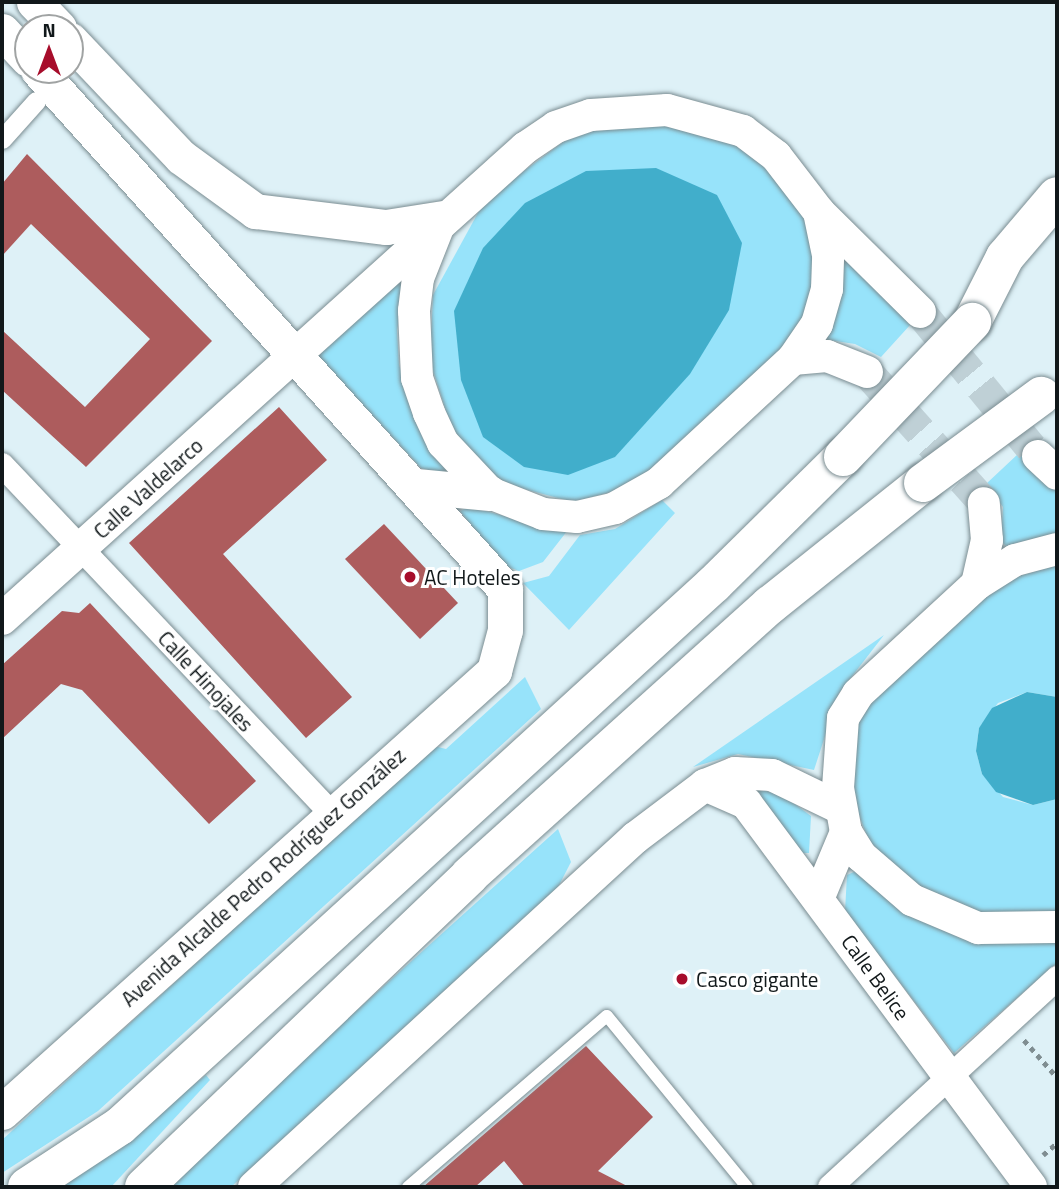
<!DOCTYPE html>
<html>
<head>
<meta charset="utf-8">
<style>
	body { margin:0 }
	#map { position:relative; width:1059px; height:1189px; overflow:hidden; background:#def1f7; font-family:"Titillium Web",sans-serif }
	div>[style] { position:absolute }
	.green>* { inset:0; background:#97e3fa }
	.water>* { inset:0; background:#41aecb }
	.building>* { inset:0; background:#ad5c5d }
	.tertiary-tunnel>* { height:32px; margin-top:-16px; transform-origin:0; background:repeating-linear-gradient(90deg,#bfd0d6 0 32px,transparent 0 48px) }
	.path>* { height:4.5px; margin-top:-2.25px; transform-origin:0; background:repeating-linear-gradient(90deg,#7f8d91 0 5px,transparent 0 10px) }
	.roads { filter:drop-shadow(0 0 2px #7a8c91) drop-shadow(0 0 2px #7a8c91) }
	.service>* { height:12px; margin:-6px; padding:0 6px; transform-origin:6px; border-radius:6px; background:#fff }
	.pedestrian>* { height:19px; margin:-9.5px; padding:0 9.5px; transform-origin:9.5px; border-radius:9.5px; background:#fff }
	.minor>* { height:24px; margin:-12px; padding:0 12px; transform-origin:12px; border-radius:12px; background:#fff }
	.tertiary>* { height:32px; margin:-16px; padding:0 16px; transform-origin:16px; border-radius:16px; background:#fff }
	.secondary>* { height:35px; margin:-17.5px; padding:0 17.5px; transform-origin:17.5px; border-radius:17.5px; background:#fff }
	.motorway>* { height:38px; margin:-19px; padding:0 19px; transform-origin:19px; border-radius:19px; background:#fff }
	.bridges { filter:drop-shadow(0 0 2px #7a8c91) drop-shadow(0 0 2px #7a8c91) }
	.motorway-bridge>* { height:38px; margin:-19px; padding:0 19px; transform-origin:19px; border-radius:19px; background:#fff }
	.dots>* { width:19px; height:19px; translate:-50% -50%; box-sizing:border-box; border:4px solid #fff; border-radius:50% }
	span { translate:-50% -50%; white-space:nowrap; text-align:center; line-height:1.15; -webkit-text-stroke:6px #fff; paint-order:stroke }
	.street-label { font-size:21px; color:#11181a }
	.poi-label { font-size:21px; color:#11181a }
	.left { translate:0 -50%; text-align:left }
	.frame { position:absolute; inset:0; border:4px solid #11181a; pointer-events:none }
	.north { position:absolute; left:14px; top:14px; width:70px; height:70px; box-sizing:border-box; background:#fff; border:2px solid #a0a3a3; border-radius:50%; rotate:0deg; font-size:19px; font-weight:700; line-height:28px; text-align:center; color:#11181a }
	.north::after { content:''; display:block; margin:auto; width:24px; height:32px; background:#a70d2b; clip-path:polygon(50% 0,100% 100%,50% 72%,0 100%) }
</style>
</head>
<body>
<div id="map">
	<div class="green">
		<i style="clip-path:polygon(661px 118px,738px 141px,802px 202px,817px 264px,806px 316px,776px 356px,633px 486px,573px 502px,501px 483px,454px 436px,430px 361px,433px 295px,485px 200px,575px 133px)"></i>
		<i style="clip-path:polygon(842px 243px,911px 324px,881px 357px,855px 344px,822px 339px)"></i>
		<i style="clip-path:polygon(408px 272px,397px 330px,399px 365px,429px 449px,453px 478px,421px 468px,315px 353px)"></i>
		<i style="clip-path:polygon(1020px 452px,1057px 489px,1057px 533px,1006px 546px,1001px 541px,1003px 507px,986px 484px)"></i>
		<i style="clip-path:polygon(662px 500px,675px 513px,569px 630px,523px 583px,549px 576px,580px 535px,615px 529px)"></i>
		<i style="clip-path:polygon(470px 507px,512px 518px,571px 526px,543px 562px,519px 571px,503px 565px,460px 511px)"></i>
		<i style="clip-path:polygon(1057px 565px,1057px 697px,1027px 692px,998px 703px,979px 728px,976px 751px,982px 774px,1003px 797px,1033px 805px,1057px 799px,1057px 911px,977px 914px,912px 885px,869px 841px,850px 792px,854px 725px,875px 693px,967px 607px,1016px 577px)"></i>
		<i style="clip-path:polygon(884px 635px,839px 693px,814px 770px,738px 754px,693px 767px)"></i>
		<i style="clip-path:polygon(525px 677px,541px 709px,98px 1111px,2px 1173px,2px 1140px,434px 746px,446px 749px)"></i>
		<i style="clip-path:polygon(753px 789px,781px 794px,811px 816px,809px 853px,800px 853px)"></i>
		<i style="clip-path:polygon(558px 829px,571px 862px,555px 893px,231px 1187px,169px 1187px,243px 1113px)"></i>
		<i style="clip-path:polygon(856px 871px,897px 908px,965px 940px,1057px 942px,1057px 963px,954px 1053px,845px 911px,847px 875px)"></i>
		<i style="clip-path:polygon(206px 1075px,210px 1080px,111px 1187px,63px 1187px)"></i>
	</div>
	<div class="water">
		<i style="clip-path:polygon(656px 168px,717px 195px,742px 243px,729px 310px,690px 374px,615px 457px,568px 475px,524px 467px,483px 437px,461px 380px,454px 311px,483px 248px,525px 203px,586px 171px)"></i>
		<i style="clip-path:polygon(1027px 692px,1057px 697px,1057px 799px,1033px 805px,996px 792px,982px 774px,976px 751px,979px 728px,992px 708px)"></i>
	</div>
	<div class="building">
		<i style="clip-path:polygon(27px 154px,212px 341px,86px 467px,2px 390px,2px 330px,85px 407px,150px 339px,31px 224px,2px 256px,2px 184px)"></i>
		<i style="clip-path:polygon(279px 407px,327px 460px,223px 554px,352px 697px,306px 738px,129px 543px)"></i>
		<i style="clip-path:polygon(384px 524px,458px 603px,420px 639px,345px 559px)"></i>
		<i style="clip-path:polygon(90px 603px,256px 781px,209px 824px,82px 690px,61px 684px,2px 739px,2px 665px,62px 611px,79px 613px)"></i>
		<i style="clip-path:polygon(586px 1046px,653px 1117px,598px 1171px,629px 1187px,525px 1187px,504px 1161px,475px 1187px,423px 1187px)"></i>
	</div>
	<div class="tertiary-tunnel">
		<i style="left:920px;top:312px;width:186px;rotate:50.7deg"></i>
		<i style="left:867px;top:372px;width:176px;rotate:48.2deg"></i>
	</div>
	<div class="path">
		<i style="left:1024px;top:1040px;width:50px;rotate:48.3deg"></i>
		<i style="left:1043px;top:1155px;width:18px;rotate:-41deg"></i>
	</div>
	<div class="roads">
		<div class="service">
			<i style="left:408px;top:1187px;width:262px;rotate:-40.7deg"></i>
			<i style="left:607px;top:1016px;width:221px;rotate:50.7deg"></i>
		</div>
		<div class="pedestrian">
			<i style="left:2px;top:139px;width:51px;rotate:-48.2deg"></i>
		</div>
		<div class="minor">
			<i style="left:2px;top:465px;width:479px;rotate:46.6deg"></i>
			<i style="left:830px;top:1187px;width:309px;rotate:-42.6deg"></i>
		</div>
		<div class="tertiary">
			<i style="left:439px;top:225px;width:57px;rotate:111.6deg"></i>
			<i style="left:418px;top:278px;width:33px;rotate:97deg"></i>
			<i style="left:414px;top:311px;width:67px;rotate:87.4deg"></i>
			<i style="left:417px;top:378px;width:37px;rotate:71deg"></i>
			<i style="left:429px;top:413px;width:33px;rotate:65deg"></i>
			<i style="left:443px;top:443px;width:69px;rotate:46.8deg"></i>
			<i style="left:490px;top:493px;width:57px;rotate:21.6deg"></i>
			<i style="left:543px;top:514px;width:34px;rotate:5deg"></i>
			<i style="left:577px;top:517px;width:39px;rotate:-13deg"></i>
			<i style="left:615px;top:508px;width:51px;rotate:-29.6deg"></i>
			<i style="left:659px;top:483px;width:183px;rotate:-42.8deg"></i>
			<i style="left:793px;top:359px;width:42px;rotate:-55.6deg"></i>
			<i style="left:817px;top:324px;width:36px;rotate:-74deg"></i>
			<i style="left:827px;top:289px;width:34px;rotate:-88deg"></i>
			<i style="left:828px;top:255px;width:44px;rotate:-101.8deg"></i>
			<i style="left:793px;top:359px;width:34px;rotate:-5deg"></i>
			<i style="left:827px;top:356px;width:43px;rotate:21.8deg"></i>
			<i style="left:1038px;top:456px;width:26px;rotate:43deg"></i>
			<i style="left:1057px;top:549px;width:43px;rotate:165.3deg"></i>
			<i style="left:1015px;top:560px;width:45px;rotate:147.7deg"></i>
			<i style="left:977px;top:584px;width:162px;rotate:137.3deg"></i>
			<i style="left:858px;top:694px;width:28px;rotate:122deg"></i>
			<i style="left:843px;top:718px;width:70px;rotate:94.1deg"></i>
			<i style="left:838px;top:788px;width:45px;rotate:79.7deg"></i>
			<i style="left:846px;top:832px;width:28px;rotate:58deg"></i>
			<i style="left:861px;top:856px;width:67px;rotate:40.8deg"></i>
			<i style="left:912px;top:900px;width:72px;rotate:23deg"></i>
			<i style="left:978px;top:928px;width:79px;rotate:-0.7deg"></i>
			<i style="left:977px;top:584px;width:45px;rotate:-77.2deg"></i>
			<i style="left:987px;top:540px;width:37px;rotate:-95deg"></i>
			<i style="left:2px;top:619px;width:704px;rotate:-42.01deg"></i>
			<i style="left:525px;top:148px;width:37px;rotate:-34deg"></i>
			<i style="left:556px;top:127px;width:37px;rotate:-19deg"></i>
			<i style="left:591px;top:115px;width:76px;rotate:-3.8deg"></i>
			<i style="left:667px;top:110px;width:79px;rotate:15.4deg"></i>
			<i style="left:743px;top:131px;width:41px;rotate:37.1deg"></i>
			<i style="left:776px;top:156px;width:71px;rotate:52.5deg"></i>
			<i style="left:819px;top:212px;width:142px;rotate:44.7deg"></i>
			<i style="left:705px;top:785px;width:45px;rotate:23.7deg"></i>
			<i style="left:746px;top:803px;width:478px;rotate:53.4deg"></i>
			<i style="left:818px;top:899px;width:73px;rotate:-67.3deg"></i>
			<i style="left:254px;top:1187px;width:517px;rotate:-42.49deg"></i>
			<i style="left:635px;top:838px;width:88px;rotate:-37.1deg"></i>
			<i style="left:705px;top:785px;width:32px;rotate:-22deg"></i>
			<i style="left:735px;top:773px;width:37px;rotate:3deg"></i>
			<i style="left:772px;top:775px;width:76px;rotate:25.9deg"></i>
		</div>
		<div class="secondary">
			<i style="left:34px;top:2px;width:36px;rotate:46deg"></i>
			<i style="left:2px;top:31px;width:38px;rotate:47deg"></i>
			<i style="left:70px;top:40px;width:161px;rotate:46.5deg"></i>
			<i style="left:181px;top:157px;width:92px;rotate:36.1deg"></i>
			<i style="left:255px;top:211px;width:132px;rotate:7deg"></i>
			<i style="left:386px;top:227px;width:58px;rotate:-9deg"></i>
			<i style="left:416px;top:486px;width:74px;rotate:5.4deg"></i>
			<i style="left:2px;top:1112px;width:661px;rotate:-41.87deg"></i>
			<i style="left:494px;top:671px;width:42px;rotate:-75deg"></i>
			<i style="left:505px;top:630px;width:41px;rotate:-90deg"></i>
			<i style="left:505px;top:589px;width:698px;rotate:-131.98deg"></i>
		</div>
		<div class="motorway">
			<i style="left:972px;top:322px;width:73px;rotate:-63.1deg"></i>
			<i style="left:1005px;top:257px;width:80px;rotate:-49.6deg"></i>
			<i style="left:27px;top:1187px;width:111px;rotate:-33.3deg"></i>
			<i style="left:120px;top:1126px;width:804px;rotate:-42.38deg"></i>
			<i style="left:714px;top:584px;width:181px;rotate:-44.6deg"></i>
			<i style="left:144px;top:1187px;width:451px;rotate:-43.7deg"></i>
			<i style="left:470px;top:875px;width:404px;rotate:-42deg"></i>
			<i style="left:770px;top:605px;width:196px;rotate:-38.6deg"></i>
		</div>
	</div>
	<div class="bridges">
		<div class="motorway-bridge">
			<i style="left:843px;top:457px;width:187px;rotate:-46.3deg"></i>
			<i style="left:923px;top:483px;width:147px;rotate:-36.4deg"></i>
		</div>
	</div>
	<div class="dots">
		<i style="left:410px;top:577px;background:#a70d2b"></i>
		<i style="left:682px;top:979px;background:#a70d2b"></i>
	</div>
	<div class="street-label">
		<span style="left:148px;top:488px;rotate:-42deg">Calle Valdelarco</span>
		<span style="left:206px;top:681px;rotate:47deg">Calle Hinojales</span>
		<span style="left:263px;top:877px;rotate:-42deg">Avenida Alcalde Pedro Rodríguez González</span>
		<span style="left:876px;top:977px;rotate:54deg">Calle Belice</span>
	</div>
	<div class="poi-label">
		<span class="left" style="left:424px;top:577px">AC Hoteles</span>
		<span class="left" style="left:696px;top:979px">Casco gigante</span>
	</div>
	<div class="frame"></div>
	<div class="north">N</div>
</div>
</body>
</html>
